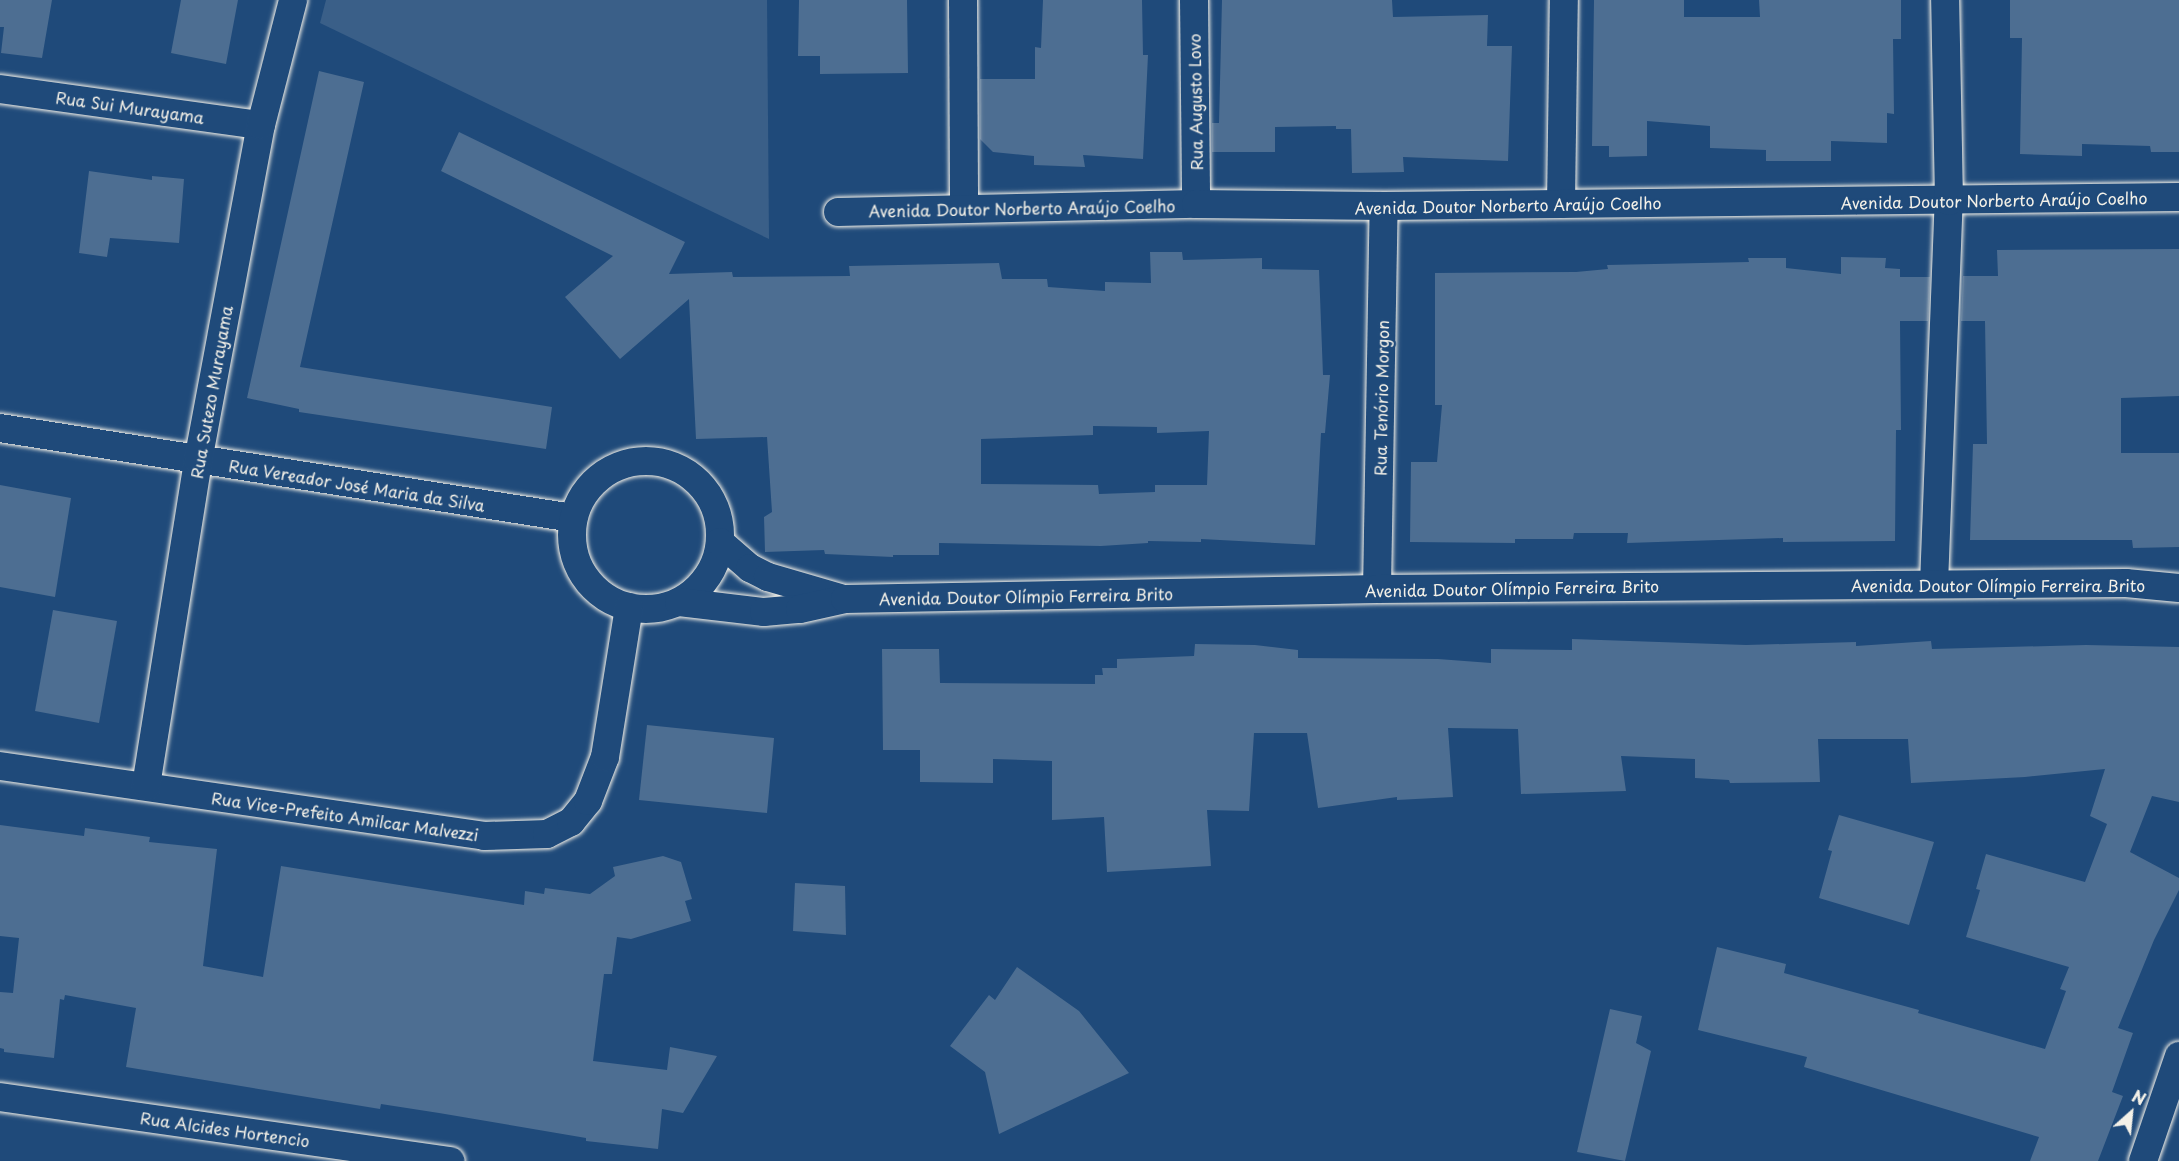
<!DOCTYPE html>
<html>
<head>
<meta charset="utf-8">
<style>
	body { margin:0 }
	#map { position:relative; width:2179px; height:1161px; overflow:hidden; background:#1f4a7a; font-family:"Playpen Sans",sans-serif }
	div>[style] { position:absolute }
	.green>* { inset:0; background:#3a5f88 }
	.building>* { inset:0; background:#4d6e92 }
	.roads { filter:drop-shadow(0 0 2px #f4f1e8) drop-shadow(0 0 2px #f4f1e8) }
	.minor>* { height:28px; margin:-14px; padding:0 14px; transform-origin:14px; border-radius:14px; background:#1f4a7a }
	.minor>.ring { margin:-14px; padding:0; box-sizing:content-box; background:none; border:28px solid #1f4a7a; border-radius:50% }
	span { translate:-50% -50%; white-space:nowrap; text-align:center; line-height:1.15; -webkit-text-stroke:4.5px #1f4a7a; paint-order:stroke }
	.street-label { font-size:16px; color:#f4f1e8 }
	.north { position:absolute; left:2101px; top:1083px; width:60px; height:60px; -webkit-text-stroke:4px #1f4a7a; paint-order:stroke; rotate:27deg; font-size:16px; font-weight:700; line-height:24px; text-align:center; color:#f4f1e8 }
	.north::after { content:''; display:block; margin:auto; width:21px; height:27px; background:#f4f1e8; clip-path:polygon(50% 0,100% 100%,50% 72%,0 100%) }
</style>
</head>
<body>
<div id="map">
	<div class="green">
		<i style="clip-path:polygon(326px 0,767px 0,769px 239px,320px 23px)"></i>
	</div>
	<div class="building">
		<i style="clip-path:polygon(0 0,52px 0,42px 58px,1px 53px,4px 27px,0 27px)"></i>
		<i style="clip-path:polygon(181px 0,238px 0,226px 64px,171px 53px)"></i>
		<i style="clip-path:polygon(799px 0,907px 0,908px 73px,820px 74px,820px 56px,798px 56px)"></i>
		<i style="clip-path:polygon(1043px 0,1142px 0,1143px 55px,1148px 55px,1143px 159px,1083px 155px,1085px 167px,1034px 165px,1034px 156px,993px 152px,980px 139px,980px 79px,1035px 79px,1035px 47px,1041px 48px)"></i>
		<i style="clip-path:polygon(1222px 0,1392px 0,1393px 17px,1488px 15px,1487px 46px,1512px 46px,1508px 161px,1403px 157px,1404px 172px,1352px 173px,1351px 129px,1336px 129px,1336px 126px,1275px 127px,1275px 152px,1212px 152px,1212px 123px,1219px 123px)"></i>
		<i style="clip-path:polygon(1594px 0,1684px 0,1684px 17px,1760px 17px,1759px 0,1901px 0,1901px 39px,1893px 39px,1894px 114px,1887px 113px,1887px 143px,1831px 141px,1831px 161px,1766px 161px,1766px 150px,1710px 148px,1710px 126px,1647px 121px,1647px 156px,1609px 157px,1609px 146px,1592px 146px)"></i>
		<i style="clip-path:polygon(2010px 0,2179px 0,2179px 152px,2151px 152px,2150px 146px,2082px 144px,2082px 156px,2020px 154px,2022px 38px,2010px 38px)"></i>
		<i style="clip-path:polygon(319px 71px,364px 82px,300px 367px,552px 407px,546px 449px,299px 412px,299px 409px,247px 398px)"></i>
		<i style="clip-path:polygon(evenodd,459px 132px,685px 242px,669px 274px,732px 272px,733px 277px,850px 276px,849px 266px,999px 263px,1002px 279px,1047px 279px,1048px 287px,1105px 291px,1105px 282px,1151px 283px,1150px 252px,1182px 252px,1183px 260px,1262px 258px,1262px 269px,1319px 270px,1323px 375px,1330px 375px,1325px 433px,1321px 433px,1315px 545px,1201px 539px,1201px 542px,1148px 541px,1148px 543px,1101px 546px,939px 543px,939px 555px,893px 555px,893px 557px,825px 554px,824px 550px,765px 552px,764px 517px,772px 512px,767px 437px,696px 439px,689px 299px,620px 359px,565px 297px,613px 256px,441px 171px,459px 132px,1093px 426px,1157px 427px,1157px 433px,1209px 431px,1207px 485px,1155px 485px,1155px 492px,1099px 494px,1098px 485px,981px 484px,981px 439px,1093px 435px,1093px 426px)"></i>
		<i style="clip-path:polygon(89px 171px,152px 180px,152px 176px,184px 179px,179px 243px,110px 238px,107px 257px,79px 253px)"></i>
		<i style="clip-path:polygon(2179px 249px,2179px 396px,2121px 398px,2121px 453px,2179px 453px,2179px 547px,2133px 548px,2132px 540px,1970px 540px,1973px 444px,1987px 444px,1985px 321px,1961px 321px,1963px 276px,1998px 276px,1997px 250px)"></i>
		<i style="clip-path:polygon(1841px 257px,1886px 258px,1885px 268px,1900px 269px,1900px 277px,1930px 277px,1928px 321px,1900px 321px,1901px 430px,1896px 430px,1895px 541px,1783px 542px,1783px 538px,1627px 543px,1628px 533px,1574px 533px,1573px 539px,1515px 539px,1515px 543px,1410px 542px,1411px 462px,1437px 462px,1442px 405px,1435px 405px,1435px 273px,1576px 272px,1608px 269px,1607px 265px,1749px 262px,1748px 258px,1786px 258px,1786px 268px,1841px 274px)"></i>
		<i style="clip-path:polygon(0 485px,71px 498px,55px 597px,0 587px)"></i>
		<i style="clip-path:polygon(53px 610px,117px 621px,99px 723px,35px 711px)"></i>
		<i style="clip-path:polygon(1572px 639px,1746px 645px,1856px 642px,1856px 646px,1931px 641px,1932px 649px,2086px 645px,2179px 647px,2179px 802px,2152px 796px,2130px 852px,2179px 878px,2179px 890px,2154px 940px,2118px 1028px,2133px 1033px,2112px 1092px,2123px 1096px,2098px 1161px,2030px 1161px,2039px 1137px,1804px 1067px,1807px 1057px,1698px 1030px,1717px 947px,1786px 964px,1784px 973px,1919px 1010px,1918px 1013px,2045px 1049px,2066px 991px,2060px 989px,2069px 967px,1966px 937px,1980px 890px,1976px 889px,1986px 854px,2085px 882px,2107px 824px,2090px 816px,2105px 769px,2025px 777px,1911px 783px,1908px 739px,1818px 739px,1820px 782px,1730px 783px,1729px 780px,1695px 778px,1695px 759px,1621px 756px,1626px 791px,1521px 794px,1518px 729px,1448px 728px,1453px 797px,1397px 800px,1397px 797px,1318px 808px,1307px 733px,1254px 733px,1249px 811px,1207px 810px,1211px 866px,1107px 872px,1104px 817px,1052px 820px,1052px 761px,993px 759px,993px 783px,920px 782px,920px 750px,883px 750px,882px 649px,939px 649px,940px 683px,1095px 684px,1095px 675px,1103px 675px,1102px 668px,1117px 668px,1117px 659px,1194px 656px,1195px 644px,1255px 645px,1298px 650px,1298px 658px,1438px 659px,1491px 663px,1491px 649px,1572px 650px)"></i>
		<i style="clip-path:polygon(647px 725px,774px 738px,767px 813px,639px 800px)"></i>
		<i style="clip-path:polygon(1839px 815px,1934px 842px,1909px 925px,1819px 898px,1832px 851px,1828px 850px)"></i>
		<i style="clip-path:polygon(0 825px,84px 836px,85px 828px,150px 837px,149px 842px,217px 849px,203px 966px,263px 977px,281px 866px,524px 905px,525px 891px,544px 894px,545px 888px,590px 894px,615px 876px,613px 867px,663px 856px,681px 862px,692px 899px,685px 901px,691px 921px,631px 939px,617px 937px,612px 974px,604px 974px,593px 1061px,667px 1070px,670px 1047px,717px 1056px,683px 1113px,662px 1109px,658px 1149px,586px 1141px,586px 1138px,439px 1113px,381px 1104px,380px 1109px,126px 1067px,136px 1008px,65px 995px,64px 1000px,60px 999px,54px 1058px,4px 1052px,4px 1049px,0 1048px,0 992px,13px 993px,19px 938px,0 936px)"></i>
		<i style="clip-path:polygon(795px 883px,845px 886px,846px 935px,793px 931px)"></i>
		<i style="clip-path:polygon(1017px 967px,1079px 1011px,1129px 1073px,999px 1134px,985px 1072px,950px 1046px,989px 995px,995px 1000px)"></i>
		<i style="clip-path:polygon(1610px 1009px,1642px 1016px,1636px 1043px,1651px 1051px,1625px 1161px,1577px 1152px)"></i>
	</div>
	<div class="roads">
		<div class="minor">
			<i style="left:963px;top:0;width:208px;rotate:89.7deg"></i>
			<i style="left:1194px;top:0;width:204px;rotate:89.4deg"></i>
			<i style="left:0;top:89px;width:263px;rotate:7.9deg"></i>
			<i style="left:1561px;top:204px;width:204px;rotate:-89.2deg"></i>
			<i style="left:838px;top:212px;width:358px;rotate:-1.3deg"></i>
			<i style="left:1196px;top:204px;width:188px;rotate:0.6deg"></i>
			<i style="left:1384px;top:206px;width:795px;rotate:-0.65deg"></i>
			<i style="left:0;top:428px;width:580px;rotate:8.93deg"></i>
			<i class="ring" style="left:572px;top:461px;width:120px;height:120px"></i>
			<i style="left:720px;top:542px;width:40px;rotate:41deg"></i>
			<i style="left:750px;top:568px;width:20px;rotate:27deg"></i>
			<i style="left:768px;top:577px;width:75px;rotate:16.3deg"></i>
			<i style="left:1934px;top:584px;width:383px;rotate:-87.8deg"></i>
			<i style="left:1949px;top:201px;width:201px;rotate:-91.1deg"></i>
			<i style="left:1377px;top:589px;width:383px;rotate:-89deg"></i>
			<i style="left:679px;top:602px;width:86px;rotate:6.7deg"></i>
			<i style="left:764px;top:612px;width:36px;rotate:-5deg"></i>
			<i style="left:800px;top:609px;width:46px;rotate:-12.5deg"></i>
			<i style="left:845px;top:599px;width:532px;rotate:-1.08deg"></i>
			<i style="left:1377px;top:589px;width:749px;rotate:-0.46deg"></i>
			<i style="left:2126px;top:583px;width:53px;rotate:5.4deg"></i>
			<i style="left:0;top:766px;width:489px;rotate:8.2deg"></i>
			<i style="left:484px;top:836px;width:63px;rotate:-1.8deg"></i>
			<i style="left:547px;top:834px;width:27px;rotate:-27deg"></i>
			<i style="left:571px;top:822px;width:27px;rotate:-51deg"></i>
			<i style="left:588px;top:801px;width:47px;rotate:-68.9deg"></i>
			<i style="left:605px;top:757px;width:152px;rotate:-80.9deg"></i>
			<i style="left:146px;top:786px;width:329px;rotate:-80.9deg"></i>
			<i style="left:198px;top:461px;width:342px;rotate:-79.4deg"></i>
			<i style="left:261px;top:125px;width:129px;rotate:-75.6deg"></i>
			<i style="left:0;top:1097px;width:455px;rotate:8.1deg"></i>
			<i style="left:2143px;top:1161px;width:111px;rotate:-71.1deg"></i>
		</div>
	</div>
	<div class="street-label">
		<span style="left:1195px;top:102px;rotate:-91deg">Rua Augusto Lovo</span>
		<span style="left:130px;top:107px;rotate:8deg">Rua Sui Murayama</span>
		<span style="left:1994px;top:200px;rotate:-1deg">Avenida Doutor Norberto Araújo Coelho</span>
		<span style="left:1508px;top:205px;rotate:-1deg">Avenida Doutor Norberto Araújo Coelho</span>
		<span style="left:1022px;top:208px;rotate:-1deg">Avenida Doutor Norberto Araújo Coelho</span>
		<span style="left:211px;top:392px;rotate:-80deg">Rua Sutezo Murayama</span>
		<span style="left:1381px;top:398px;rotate:-89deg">Rua Tenório Morgon</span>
		<span style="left:357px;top:485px;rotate:9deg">Rua Vereador José Maria da Silva</span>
		<span style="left:1998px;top:585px">Avenida Doutor Olímpio Ferreira Brito</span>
		<span style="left:1512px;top:588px;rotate:-1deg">Avenida Doutor Olímpio Ferreira Brito</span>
		<span style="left:1026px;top:596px;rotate:-1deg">Avenida Doutor Olímpio Ferreira Brito</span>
		<span style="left:345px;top:816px;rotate:8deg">Rua Vice-Prefeito Amilcar Malvezzi</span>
		<span style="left:225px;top:1129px;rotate:8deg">Rua Alcides Hortencio</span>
	</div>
	<div class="north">N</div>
</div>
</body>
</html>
